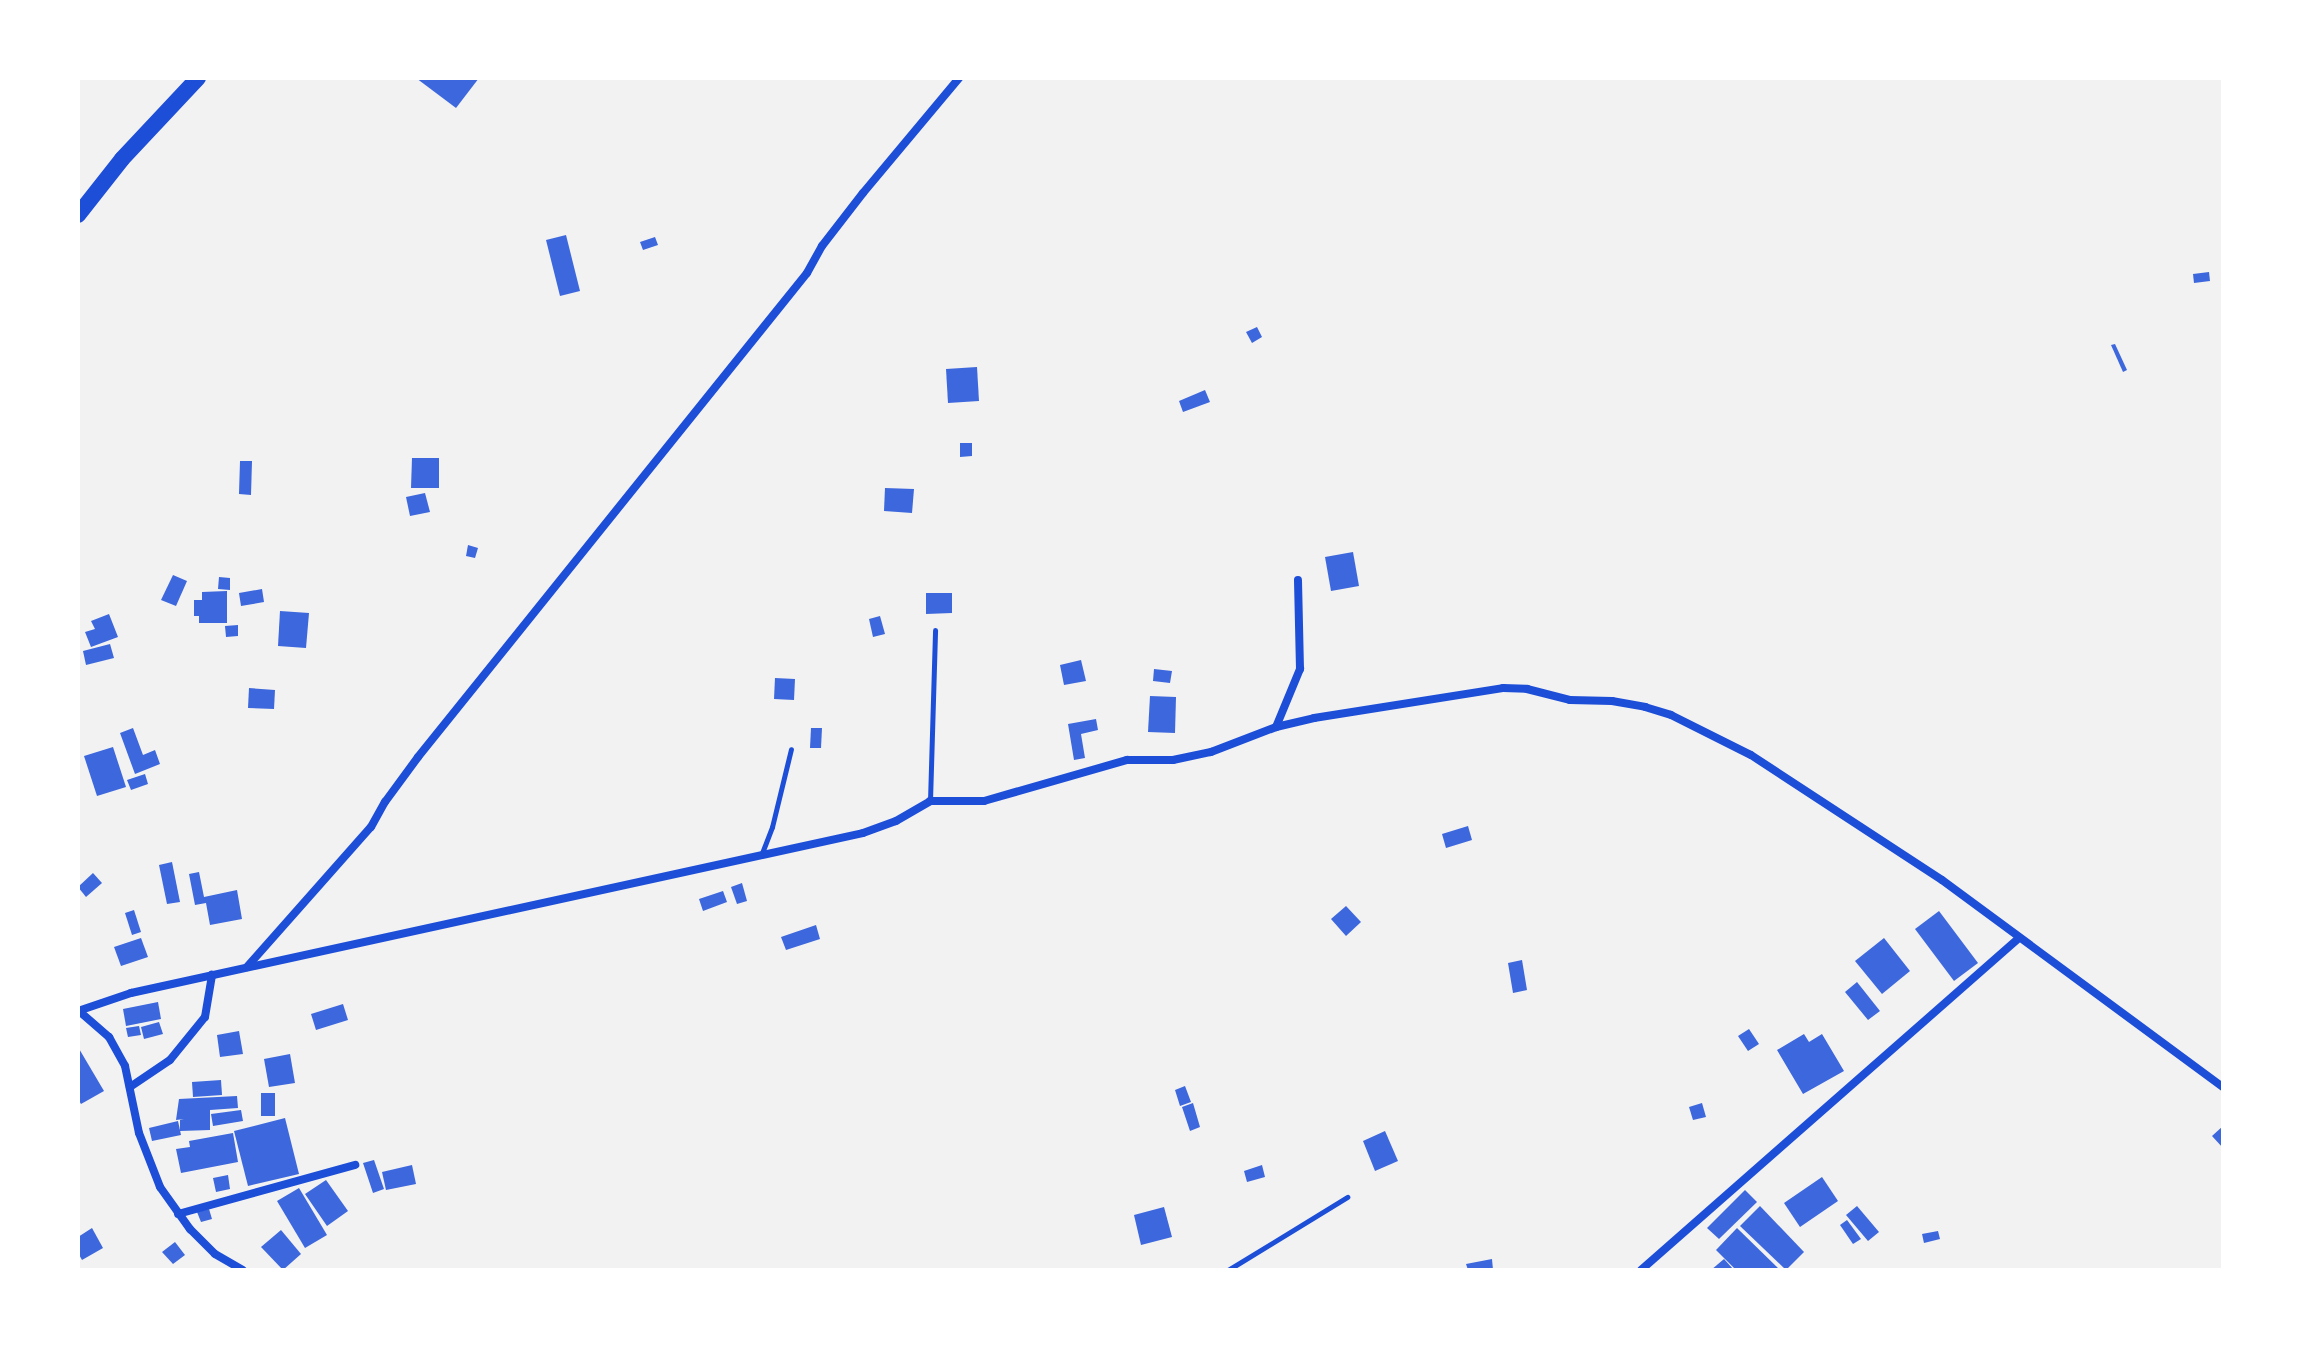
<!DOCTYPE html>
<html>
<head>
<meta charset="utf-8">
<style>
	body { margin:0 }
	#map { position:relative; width:2301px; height:1348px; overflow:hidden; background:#f2f2f2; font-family:Manrope,sans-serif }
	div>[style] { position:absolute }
	.building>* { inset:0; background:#3d67dc }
	.service>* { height:5px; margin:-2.5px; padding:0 2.5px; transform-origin:2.5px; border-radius:2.5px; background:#1d4ed8 }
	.minor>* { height:8px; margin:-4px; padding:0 4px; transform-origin:4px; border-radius:4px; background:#1d4ed8 }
	.primary>* { height:16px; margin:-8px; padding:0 8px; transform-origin:8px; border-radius:8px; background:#1d4ed8 }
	span { translate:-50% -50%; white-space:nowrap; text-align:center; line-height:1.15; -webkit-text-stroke:7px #fff; paint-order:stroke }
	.frame { position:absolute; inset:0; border:80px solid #fff; pointer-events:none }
</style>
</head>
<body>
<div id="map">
	<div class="building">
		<i style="clip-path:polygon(416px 78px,479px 78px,456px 108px)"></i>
		<i style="clip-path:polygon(566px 235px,580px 291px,560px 296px,546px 240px)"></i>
		<i style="clip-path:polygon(655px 237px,658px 245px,643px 250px,640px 242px)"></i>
		<i style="clip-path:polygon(2209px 272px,2210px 281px,2194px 283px,2193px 274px)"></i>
		<i style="clip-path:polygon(1257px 327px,1262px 337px,1252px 343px,1246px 332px)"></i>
		<i style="clip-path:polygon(2115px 344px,2127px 370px,2123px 372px,2111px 345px)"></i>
		<i style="clip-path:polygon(977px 367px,979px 401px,948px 403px,946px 369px)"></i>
		<i style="clip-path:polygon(1205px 390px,1210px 402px,1183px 412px,1179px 401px)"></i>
		<i style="clip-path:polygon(960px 443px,972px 443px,972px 456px,960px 457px)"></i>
		<i style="clip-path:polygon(412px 458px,439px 458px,439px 488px,411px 488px)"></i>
		<i style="clip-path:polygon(240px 461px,252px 461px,251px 495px,239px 494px)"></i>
		<i style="clip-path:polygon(885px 488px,914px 489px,912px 513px,884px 511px)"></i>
		<i style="clip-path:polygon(425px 493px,430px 512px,410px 516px,406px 497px)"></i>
		<i style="clip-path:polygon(468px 545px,478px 548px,475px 558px,466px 556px)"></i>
		<i style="clip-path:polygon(1353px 552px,1359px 586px,1331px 591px,1325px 557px)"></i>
		<i style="clip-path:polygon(173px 575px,187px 581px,176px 606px,161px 600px)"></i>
		<i style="clip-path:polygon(219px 577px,230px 578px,230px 590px,218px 589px)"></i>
		<i style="clip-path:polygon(262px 589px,264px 602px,241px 606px,239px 593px)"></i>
		<i style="clip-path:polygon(227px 591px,227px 623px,199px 623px,199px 616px,194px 616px,194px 600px,202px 600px,202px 592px)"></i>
		<i style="clip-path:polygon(926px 593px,952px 593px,952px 613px,926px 614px)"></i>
		<i style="clip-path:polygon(280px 611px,309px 613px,306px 648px,278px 646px)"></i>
		<i style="clip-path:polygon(109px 614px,118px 637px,91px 647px,85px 632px,95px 629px,91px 621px)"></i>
		<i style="clip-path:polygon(880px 616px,885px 634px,873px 637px,869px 619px)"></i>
		<i style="clip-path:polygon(238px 625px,238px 636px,226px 637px,225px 626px)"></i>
		<i style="clip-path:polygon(110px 644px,114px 658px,86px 665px,83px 651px)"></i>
		<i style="clip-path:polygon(1081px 660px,1086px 681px,1064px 685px,1060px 665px)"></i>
		<i style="clip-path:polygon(1154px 669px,1172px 671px,1170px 683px,1153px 681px)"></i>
		<i style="clip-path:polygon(775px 678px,795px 679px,794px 700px,774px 699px)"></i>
		<i style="clip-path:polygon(249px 688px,275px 690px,274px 709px,248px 708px)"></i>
		<i style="clip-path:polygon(1150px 696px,1176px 697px,1175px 733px,1148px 732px)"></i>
		<i style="clip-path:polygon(1096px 719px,1098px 730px,1081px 734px,1085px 758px,1074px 760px,1068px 724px)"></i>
		<i style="clip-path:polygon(133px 728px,143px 755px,155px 750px,160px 764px,135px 774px,120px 733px)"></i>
		<i style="clip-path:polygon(811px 728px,822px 728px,821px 748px,810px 748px)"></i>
		<i style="clip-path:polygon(113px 747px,126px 787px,97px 796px,84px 756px)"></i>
		<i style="clip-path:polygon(145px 774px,148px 784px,131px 790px,127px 780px)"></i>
		<i style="clip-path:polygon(1468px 826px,1472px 840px,1446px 848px,1442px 834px)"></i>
		<i style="clip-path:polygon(172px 862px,180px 902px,167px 904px,159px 865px)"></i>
		<i style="clip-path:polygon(199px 872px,204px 897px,237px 890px,242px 919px,210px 925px,206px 903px,195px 905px,189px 874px)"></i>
		<i style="clip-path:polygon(93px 873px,102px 883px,86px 897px,78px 887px)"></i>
		<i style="clip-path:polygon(742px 883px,747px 901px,737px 904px,731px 887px)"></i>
		<i style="clip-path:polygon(723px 891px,727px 902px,703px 911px,699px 899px)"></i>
		<i style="clip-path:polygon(1346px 906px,1361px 922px,1346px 936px,1331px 919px)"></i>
		<i style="clip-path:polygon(134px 910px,141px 932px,132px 935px,125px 913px)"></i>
		<i style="clip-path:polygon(1939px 911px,1978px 963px,1954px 981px,1915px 929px)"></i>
		<i style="clip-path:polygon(816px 925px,820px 939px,786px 950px,781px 937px)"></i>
		<i style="clip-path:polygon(141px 938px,148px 957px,121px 966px,114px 947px)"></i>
		<i style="clip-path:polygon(1884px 938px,1910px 971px,1882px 994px,1855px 961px)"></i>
		<i style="clip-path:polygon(1522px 960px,1527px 990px,1513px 993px,1508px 963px)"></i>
		<i style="clip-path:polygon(1857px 982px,1880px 1011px,1868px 1020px,1845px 992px)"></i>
		<i style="clip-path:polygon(158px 1002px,161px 1019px,126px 1026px,123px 1009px)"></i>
		<i style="clip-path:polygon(343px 1004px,348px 1020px,316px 1030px,311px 1014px)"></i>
		<i style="clip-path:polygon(159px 1022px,163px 1034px,144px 1039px,141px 1027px)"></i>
		<i style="clip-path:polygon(139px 1026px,141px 1035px,128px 1037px,126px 1028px)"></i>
		<i style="clip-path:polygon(1749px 1029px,1759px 1044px,1748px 1051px,1738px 1036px)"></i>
		<i style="clip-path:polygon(239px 1031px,243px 1054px,220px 1057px,217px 1035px)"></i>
		<i style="clip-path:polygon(1804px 1034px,1809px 1042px,1822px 1034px,1844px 1071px,1803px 1094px,1777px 1050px)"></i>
		<i style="clip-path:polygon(78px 1047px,104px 1091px,81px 1104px,78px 1099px)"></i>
		<i style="clip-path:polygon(290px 1054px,295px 1083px,269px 1087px,264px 1059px)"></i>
		<i style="clip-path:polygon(221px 1080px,222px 1095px,193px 1097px,192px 1082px)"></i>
		<i style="clip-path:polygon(1185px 1086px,1191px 1102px,1180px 1106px,1175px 1090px)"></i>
		<i style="clip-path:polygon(261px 1093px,275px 1093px,275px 1116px,261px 1116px)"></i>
		<i style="clip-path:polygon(237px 1096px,238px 1108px,210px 1110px,210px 1130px,180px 1131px,180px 1120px,184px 1119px,176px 1120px,179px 1099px)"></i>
		<i style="clip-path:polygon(1193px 1103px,1200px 1127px,1190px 1131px,1182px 1107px)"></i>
		<i style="clip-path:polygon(1702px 1103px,1706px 1117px,1693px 1120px,1689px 1107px)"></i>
		<i style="clip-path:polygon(241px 1110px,243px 1121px,213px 1126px,211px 1114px)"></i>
		<i style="clip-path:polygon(285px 1118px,299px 1174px,248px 1186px,234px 1131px)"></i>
		<i style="clip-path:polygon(178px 1121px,181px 1135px,152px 1141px,149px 1128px)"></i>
		<i style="clip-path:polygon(2223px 1126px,2223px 1148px,2212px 1136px)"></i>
		<i style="clip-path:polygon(1385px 1131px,1398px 1161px,1375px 1171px,1363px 1141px)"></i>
		<i style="clip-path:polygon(233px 1133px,238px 1162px,181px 1173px,176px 1149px,190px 1147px,189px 1141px)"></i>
		<i style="clip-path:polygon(374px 1160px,384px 1189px,373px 1193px,363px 1163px)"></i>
		<i style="clip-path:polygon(412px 1165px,416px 1184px,386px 1190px,382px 1172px)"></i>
		<i style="clip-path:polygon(1262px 1165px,1265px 1177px,1247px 1182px,1244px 1171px)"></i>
		<i style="clip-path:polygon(228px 1175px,230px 1189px,216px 1192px,213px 1178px)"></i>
		<i style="clip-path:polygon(1822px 1177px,1838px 1201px,1800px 1227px,1784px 1203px)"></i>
		<i style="clip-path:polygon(326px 1180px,348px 1211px,327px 1226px,305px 1194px)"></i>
		<i style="clip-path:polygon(299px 1188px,327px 1235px,305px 1248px,277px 1201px)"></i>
		<i style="clip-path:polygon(1745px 1190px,1757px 1202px,1719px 1239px,1707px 1228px)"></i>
		<i style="clip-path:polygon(1760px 1206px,1804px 1252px,1786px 1270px,1740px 1226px)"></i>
		<i style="clip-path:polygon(1857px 1206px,1879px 1232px,1868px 1241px,1846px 1215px)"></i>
		<i style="clip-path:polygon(1164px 1207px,1172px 1237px,1141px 1245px,1134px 1215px)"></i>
		<i style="clip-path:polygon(209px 1209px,212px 1219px,201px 1222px,197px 1212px)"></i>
		<i style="clip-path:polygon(1847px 1220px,1861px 1239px,1853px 1244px,1840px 1225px)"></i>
		<i style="clip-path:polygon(92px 1228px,103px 1248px,82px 1260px,78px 1253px,78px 1237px)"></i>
		<i style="clip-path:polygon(1737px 1228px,1780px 1270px,1736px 1270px,1716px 1250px)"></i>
		<i style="clip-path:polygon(281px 1230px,301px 1254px,283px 1270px,261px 1247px)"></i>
		<i style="clip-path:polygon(1938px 1231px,1940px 1239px,1924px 1243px,1922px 1234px)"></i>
		<i style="clip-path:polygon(175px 1242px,185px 1255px,173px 1264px,162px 1252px)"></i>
		<i style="clip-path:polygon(1492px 1259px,1493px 1270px,1468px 1270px,1466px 1264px)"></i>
		<i style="clip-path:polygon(1724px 1259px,1734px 1270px,1711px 1270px)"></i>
	</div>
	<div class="service">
		<i style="left:930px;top:801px;width:171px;rotate:-88.3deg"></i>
		<i style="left:762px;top:853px;width:28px;rotate:-69deg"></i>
		<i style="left:772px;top:827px;width:80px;rotate:-76.3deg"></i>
		<i style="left:1228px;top:1270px;width:140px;rotate:-31.5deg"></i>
	</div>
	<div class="minor">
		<i style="left:1276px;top:727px;width:63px;rotate:-67.5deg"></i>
		<i style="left:1300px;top:669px;width:89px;rotate:-91.3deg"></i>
		<i style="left:247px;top:967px;width:187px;rotate:-48.5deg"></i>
		<i style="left:371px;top:827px;width:29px;rotate:-61deg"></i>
		<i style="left:385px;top:802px;width:56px;rotate:-53.7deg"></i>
		<i style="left:418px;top:757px;width:621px;rotate:-51.21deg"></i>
		<i style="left:807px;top:273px;width:31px;rotate:-61deg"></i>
		<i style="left:822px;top:246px;width:67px;rotate:-52.3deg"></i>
		<i style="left:863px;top:193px;width:150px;rotate:-50.1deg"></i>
		<i style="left:78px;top:1011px;width:56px;rotate:-18.8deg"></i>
		<i style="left:131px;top:993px;width:749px;rotate:-12.33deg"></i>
		<i style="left:863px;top:833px;width:35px;rotate:-20deg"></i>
		<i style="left:896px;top:821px;width:39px;rotate:-30deg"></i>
		<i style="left:930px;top:801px;width:54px"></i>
		<i style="left:984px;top:801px;width:149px;rotate:-16deg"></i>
		<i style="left:1127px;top:760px;width:46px"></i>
		<i style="left:1173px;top:760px;width:39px;rotate:-12deg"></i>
		<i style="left:1211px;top:752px;width:70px;rotate:-21deg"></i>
		<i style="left:1276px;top:727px;width:39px;rotate:-13deg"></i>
		<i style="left:1314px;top:718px;width:191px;rotate:-9deg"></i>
		<i style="left:1503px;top:688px;width:24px;rotate:2deg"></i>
		<i style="left:1527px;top:689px;width:44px;rotate:14.3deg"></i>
		<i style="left:1570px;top:700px;width:42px;rotate:1.4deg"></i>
		<i style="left:1612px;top:701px;width:34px;rotate:10deg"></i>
		<i style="left:1645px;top:707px;width:27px;rotate:17deg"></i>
		<i style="left:1671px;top:715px;width:89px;rotate:26.6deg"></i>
		<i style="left:1751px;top:755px;width:228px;rotate:33.2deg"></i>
		<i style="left:1942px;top:880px;width:349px;rotate:36.4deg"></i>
		<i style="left:79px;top:1011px;width:40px;rotate:41deg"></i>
		<i style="left:109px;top:1037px;width:33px;rotate:61deg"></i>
		<i style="left:125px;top:1066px;width:68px;rotate:78.2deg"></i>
		<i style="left:139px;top:1133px;width:58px;rotate:68.7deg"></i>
		<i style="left:160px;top:1187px;width:52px;rotate:54.5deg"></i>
		<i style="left:190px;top:1229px;width:35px;rotate:45deg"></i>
		<i style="left:215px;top:1254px;width:32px;rotate:30deg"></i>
		<i style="left:130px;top:1087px;width:48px;rotate:-34deg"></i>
		<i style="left:170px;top:1060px;width:55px;rotate:-50.9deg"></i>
		<i style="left:205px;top:1017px;width:43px;rotate:-80.5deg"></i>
		<i style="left:178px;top:1214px;width:184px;rotate:-15.5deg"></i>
		<i style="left:1641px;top:1270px;width:503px;rotate:-41.29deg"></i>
	</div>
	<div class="primary">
		<i style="left:78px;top:215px;width:71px;rotate:-51.8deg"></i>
		<i style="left:122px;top:159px;width:111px;rotate:-46.8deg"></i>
	</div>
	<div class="frame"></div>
</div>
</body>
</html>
